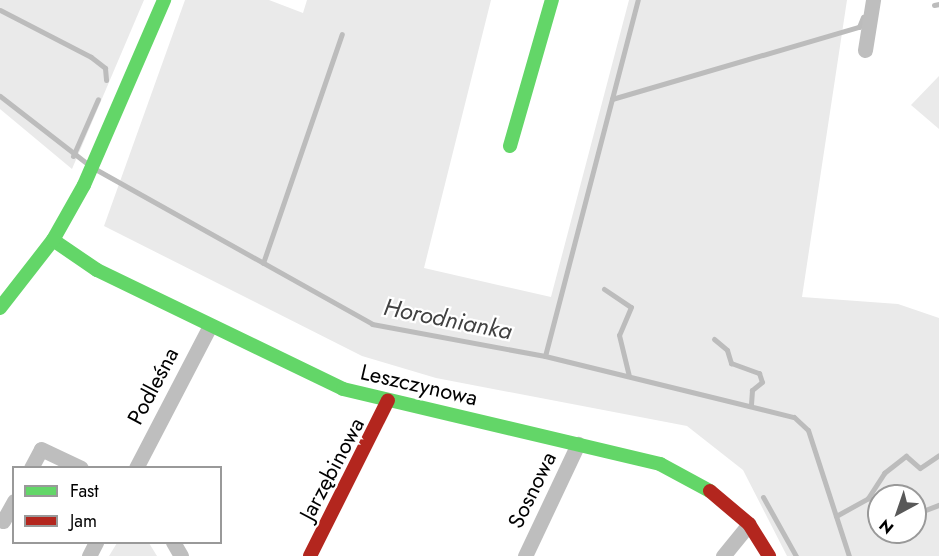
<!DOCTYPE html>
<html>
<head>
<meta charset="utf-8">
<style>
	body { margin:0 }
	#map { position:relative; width:939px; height:556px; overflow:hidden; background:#fff; font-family:Jost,sans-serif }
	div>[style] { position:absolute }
	.green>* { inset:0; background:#eaeaea }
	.stream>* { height:5px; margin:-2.5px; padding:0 2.5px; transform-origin:2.5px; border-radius:2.5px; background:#bcbcbc }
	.street>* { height:15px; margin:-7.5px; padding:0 7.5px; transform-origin:7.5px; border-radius:7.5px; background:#bebebe }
	.fast>* { height:14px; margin:-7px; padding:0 7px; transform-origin:7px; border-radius:7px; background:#63d668 }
	.jam>* { height:14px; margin:-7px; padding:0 7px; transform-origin:7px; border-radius:7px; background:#b3261e }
	span { translate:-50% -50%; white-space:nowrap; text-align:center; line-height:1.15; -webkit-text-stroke:4.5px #fff; paint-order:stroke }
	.street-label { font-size:22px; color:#000 }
	.water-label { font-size:24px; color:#414141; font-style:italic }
	.legend { position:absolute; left:12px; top:466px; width:210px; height:78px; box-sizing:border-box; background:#fff; border:2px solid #999; margin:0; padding:8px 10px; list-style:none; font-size:18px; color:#000 }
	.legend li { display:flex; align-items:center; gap:12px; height:30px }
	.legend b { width:30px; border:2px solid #999 }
	.north { position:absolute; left:867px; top:484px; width:60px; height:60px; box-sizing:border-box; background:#fff; border:2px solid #999; border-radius:50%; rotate:220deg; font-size:16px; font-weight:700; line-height:24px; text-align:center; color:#000 }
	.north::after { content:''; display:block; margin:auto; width:21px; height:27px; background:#595959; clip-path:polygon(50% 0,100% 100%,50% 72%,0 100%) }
</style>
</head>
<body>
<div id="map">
	<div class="green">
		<i style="clip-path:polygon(0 0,144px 0,72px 169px,0 109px)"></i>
		<i style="clip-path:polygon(evenodd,185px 0,269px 0,303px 13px,307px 0,491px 0,424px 268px,551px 297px,629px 0,847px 0,802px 297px,898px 304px,939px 318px,939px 556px,787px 556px,743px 470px,687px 426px,436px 378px,362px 356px,104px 226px,185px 0,879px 496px,915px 496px,915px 532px,879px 532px,879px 496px)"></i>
		<i style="clip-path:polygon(939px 76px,939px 129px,911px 105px)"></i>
		<i style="clip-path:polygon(117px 543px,149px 543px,157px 556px,109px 556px)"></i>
	</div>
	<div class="stream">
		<i style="left:934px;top:5px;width:5px;rotate:-11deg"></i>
		<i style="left:0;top:10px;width:102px;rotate:27.3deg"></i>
		<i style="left:91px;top:57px;width:18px;rotate:38deg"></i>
		<i style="left:105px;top:68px;width:12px;rotate:85deg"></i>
		<i style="left:0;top:96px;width:113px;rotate:37.8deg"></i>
		<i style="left:612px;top:99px;width:257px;rotate:-16.3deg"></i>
		<i style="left:859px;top:27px;width:11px;rotate:-68deg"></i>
		<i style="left:73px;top:156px;width:62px;rotate:-66.3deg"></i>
		<i style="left:97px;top:170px;width:315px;rotate:29.2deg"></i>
		<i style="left:372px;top:324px;width:176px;rotate:10.5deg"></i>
		<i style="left:545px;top:356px;width:256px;rotate:13.8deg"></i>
		<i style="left:794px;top:417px;width:19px;rotate:43deg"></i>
		<i style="left:808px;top:430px;width:133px;rotate:72deg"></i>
		<i style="left:263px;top:263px;width:242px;rotate:-71deg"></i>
		<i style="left:604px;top:289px;width:32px;rotate:34deg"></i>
		<i style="left:631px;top:307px;width:30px;rotate:113deg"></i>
		<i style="left:619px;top:335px;width:42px;rotate:76.3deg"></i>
		<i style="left:714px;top:339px;width:17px;rotate:40deg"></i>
		<i style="left:727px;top:350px;width:14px;rotate:73deg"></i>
		<i style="left:731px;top:363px;width:30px;rotate:20deg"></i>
		<i style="left:759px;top:373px;width:9px;rotate:72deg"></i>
		<i style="left:762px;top:382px;width:13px;rotate:141deg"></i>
		<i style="left:752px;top:390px;width:15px;rotate:94deg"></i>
		<i style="left:545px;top:356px;width:368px;rotate:-75.4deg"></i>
		<i style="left:763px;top:497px;width:68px;rotate:60.8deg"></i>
		<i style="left:868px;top:498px;width:30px;rotate:-57deg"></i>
		<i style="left:884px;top:473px;width:28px;rotate:-38deg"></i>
		<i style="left:906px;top:456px;width:18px;rotate:41deg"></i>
		<i style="left:920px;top:468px;width:23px;rotate:-34deg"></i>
		<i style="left:915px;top:514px;width:26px;rotate:-21deg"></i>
		<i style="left:836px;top:516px;width:37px;rotate:-29deg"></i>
		<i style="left:868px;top:498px;width:12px;rotate:20deg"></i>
	</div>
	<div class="street">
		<i style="left:865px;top:50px;width:51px;rotate:-80.9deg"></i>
		<i style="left:31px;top:468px;width:21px;rotate:-62deg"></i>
		<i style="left:41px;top:449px;width:44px;rotate:25.4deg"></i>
		<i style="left:136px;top:468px;width:160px;rotate:-62.5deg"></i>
		<i style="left:3px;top:521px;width:23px;rotate:-61deg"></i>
		<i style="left:173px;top:542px;width:16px;rotate:60deg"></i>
		<i style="left:89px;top:556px;width:16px;rotate:-63deg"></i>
		<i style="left:525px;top:556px;width:124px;rotate:-64.7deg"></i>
		<i style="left:723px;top:556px;width:41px;rotate:-50.9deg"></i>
	</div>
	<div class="fast">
		<i style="left:510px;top:146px;width:152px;rotate:-74deg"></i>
		<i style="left:53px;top:240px;width:53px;rotate:34.3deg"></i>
		<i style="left:97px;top:270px;width:273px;rotate:25.8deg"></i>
		<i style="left:343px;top:389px;width:326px;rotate:13.3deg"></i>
		<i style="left:660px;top:464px;width:57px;rotate:28.4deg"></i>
		<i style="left:0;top:308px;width:86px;rotate:-52.1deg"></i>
		<i style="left:53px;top:240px;width:63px;rotate:-60.6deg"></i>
		<i style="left:84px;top:185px;width:202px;rotate:-66.6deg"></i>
	</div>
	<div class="jam">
		<i style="left:710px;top:491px;width:51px;rotate:40.2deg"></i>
		<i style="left:749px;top:524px;width:38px;rotate:58deg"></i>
		<i style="left:310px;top:556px;width:174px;rotate:-63.4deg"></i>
	</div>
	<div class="street-label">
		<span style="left:419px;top:385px;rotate:13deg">Leszczynowa</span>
		<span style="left:153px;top:386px;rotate:-62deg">Podleśna</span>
		<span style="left:332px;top:469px;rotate:-62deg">Jarzębinowa</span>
		<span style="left:532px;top:490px;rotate:-64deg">Sosnowa</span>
	</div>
	<div class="water-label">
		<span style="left:448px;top:319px;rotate:11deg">Horodnianka</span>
	</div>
	<ul class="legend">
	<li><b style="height:8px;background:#63d668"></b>Fast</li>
	<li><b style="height:8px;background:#b3261e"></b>Jam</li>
	</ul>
	<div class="north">N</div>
</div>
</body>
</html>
